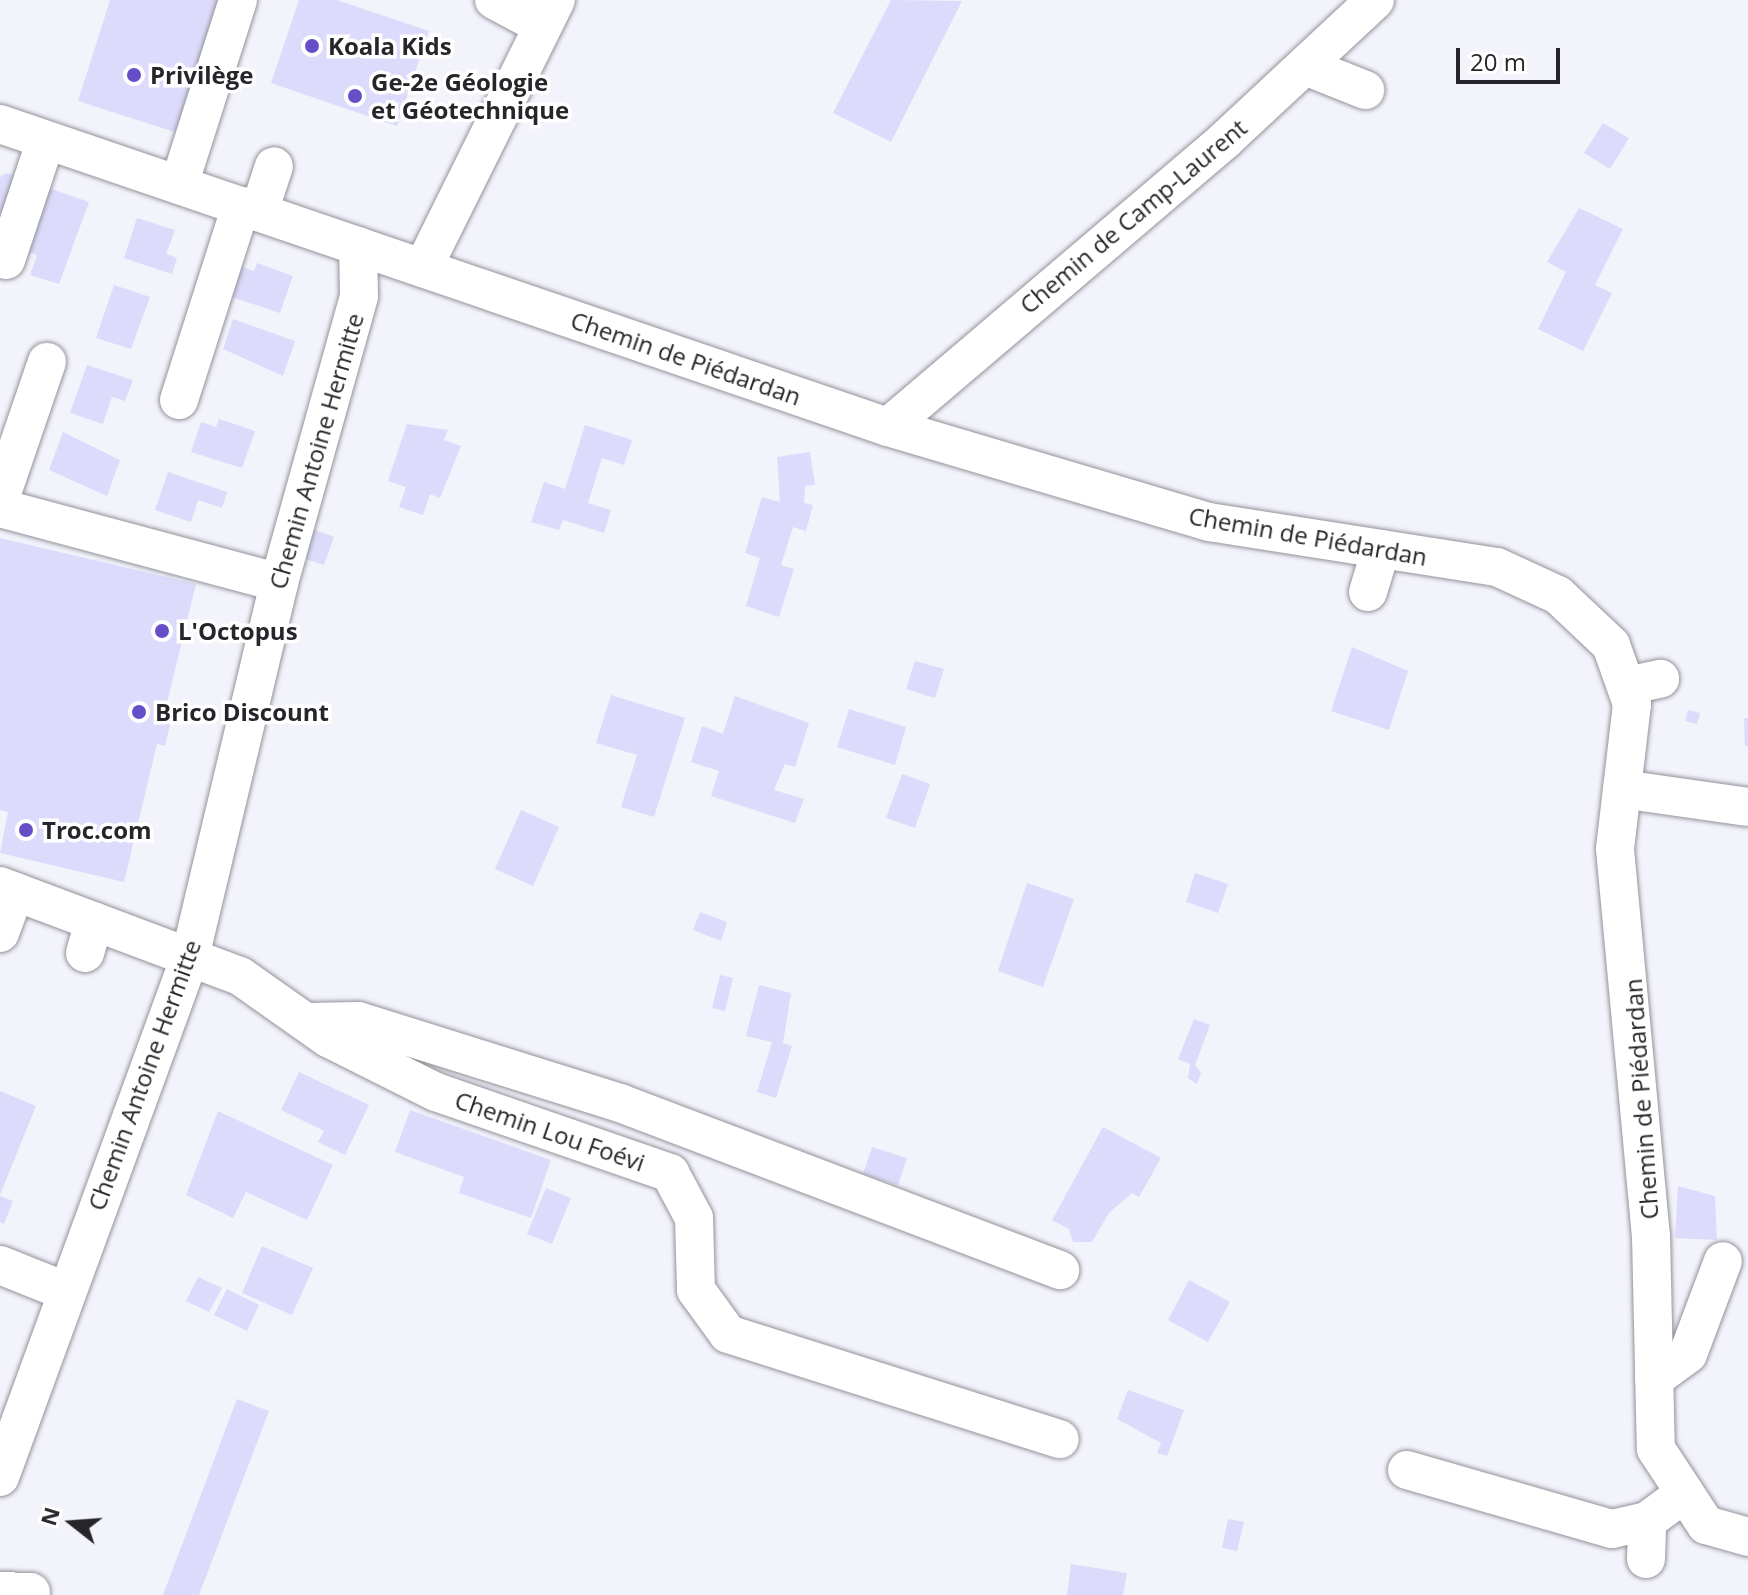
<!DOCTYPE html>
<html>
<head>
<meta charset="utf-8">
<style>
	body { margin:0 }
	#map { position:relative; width:1748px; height:1595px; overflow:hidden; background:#f3f3fc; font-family:"Open Sans",sans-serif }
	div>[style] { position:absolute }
	.building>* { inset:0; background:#dcdbfb }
	.roads { filter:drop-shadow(0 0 2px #93929b) drop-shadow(0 0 2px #93929b) }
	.minor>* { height:38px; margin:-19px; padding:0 19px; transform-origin:19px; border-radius:19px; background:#fff }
	.dots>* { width:22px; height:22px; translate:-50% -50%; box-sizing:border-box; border:4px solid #fff; border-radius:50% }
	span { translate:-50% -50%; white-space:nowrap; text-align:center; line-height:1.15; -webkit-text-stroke:7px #fff; paint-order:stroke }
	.poi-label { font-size:24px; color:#26262a; font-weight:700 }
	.left { translate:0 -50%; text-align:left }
	.street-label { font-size:24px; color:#26262a }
	.north { position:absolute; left:32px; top:1483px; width:80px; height:80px; -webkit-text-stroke:6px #fff; paint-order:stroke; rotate:287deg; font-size:22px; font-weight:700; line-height:32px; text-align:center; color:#26262a }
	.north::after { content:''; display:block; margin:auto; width:28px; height:36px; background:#26262a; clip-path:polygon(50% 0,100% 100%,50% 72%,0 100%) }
	.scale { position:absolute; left:1456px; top:48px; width:104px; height:36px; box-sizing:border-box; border:4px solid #26262a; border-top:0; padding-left:10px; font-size:24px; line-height:28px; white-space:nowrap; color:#26262a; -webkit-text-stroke:6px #fff; paint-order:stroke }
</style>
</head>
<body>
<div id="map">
	<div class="building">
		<i style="clip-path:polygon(110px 0,229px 0,187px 136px,78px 101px)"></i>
		<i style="clip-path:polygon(299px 0,337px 0,429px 31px,397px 126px,271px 83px)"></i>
		<i style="clip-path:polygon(891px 0,962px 1px,891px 142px,833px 113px)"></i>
		<i style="clip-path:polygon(1603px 123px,1629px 138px,1610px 169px,1584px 153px)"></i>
		<i style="clip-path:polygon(6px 173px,24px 179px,0 240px,0 177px)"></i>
		<i style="clip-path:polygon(46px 187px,89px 202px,59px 284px,30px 275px,37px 255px,25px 251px)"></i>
		<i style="clip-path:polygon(1579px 208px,1623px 229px,1595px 285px,1612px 293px,1583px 351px,1538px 329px,1566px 272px,1547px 262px)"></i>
		<i style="clip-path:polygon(137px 218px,175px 230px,166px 254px,177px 258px,172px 274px,124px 258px)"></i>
		<i style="clip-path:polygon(257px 263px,293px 276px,280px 313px,229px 296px,239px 266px,254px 271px)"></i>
		<i style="clip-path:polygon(114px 285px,150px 297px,131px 349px,96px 338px)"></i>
		<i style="clip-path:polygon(233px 319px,295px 341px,283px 376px,223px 349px)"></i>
		<i style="clip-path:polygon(87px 365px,133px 380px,125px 401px,112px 397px,103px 424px,70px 413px)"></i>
		<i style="clip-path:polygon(219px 419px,255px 431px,242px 468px,191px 452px,201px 422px,216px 427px)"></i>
		<i style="clip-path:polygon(407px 424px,448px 430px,444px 440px,461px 446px,440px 498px,430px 494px,423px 515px,399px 507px,406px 487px,388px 481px)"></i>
		<i style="clip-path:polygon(585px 425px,632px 440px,624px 465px,602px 458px,588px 503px,611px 510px,604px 533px,563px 520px,559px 530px,531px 522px,544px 482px,565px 489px)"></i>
		<i style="clip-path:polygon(63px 432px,120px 460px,107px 496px,49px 470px)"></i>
		<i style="clip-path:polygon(810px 452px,815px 485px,805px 486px,804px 503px,813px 505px,806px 531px,793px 527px,781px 565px,794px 569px,779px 617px,746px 606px,760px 558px,745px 553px,762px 497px,780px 502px,777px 457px)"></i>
		<i style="clip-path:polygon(168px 472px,227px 492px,222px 508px,198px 500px,191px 522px,155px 510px)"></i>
		<i style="clip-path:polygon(310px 528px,334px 537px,324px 565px,299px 557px)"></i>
		<i style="clip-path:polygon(0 538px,196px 584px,164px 715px,172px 717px,165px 746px,157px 744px,124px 882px,0 853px,8px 812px,0 810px)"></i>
		<i style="clip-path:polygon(1352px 647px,1408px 671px,1389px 730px,1331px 711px)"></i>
		<i style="clip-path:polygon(915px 661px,944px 669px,935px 698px,906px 689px)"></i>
		<i style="clip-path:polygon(611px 695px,685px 718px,654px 817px,621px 807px,637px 755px,596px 743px)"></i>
		<i style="clip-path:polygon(735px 696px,809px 723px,795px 767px,785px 764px,774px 790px,804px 799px,795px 823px,711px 796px,719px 771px,691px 762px,702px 726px,723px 734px)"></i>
		<i style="clip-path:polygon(849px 709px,906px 727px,895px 765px,837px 747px)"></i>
		<i style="clip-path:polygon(1688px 710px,1700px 713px,1697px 724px,1685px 721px)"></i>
		<i style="clip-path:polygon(1744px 718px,1748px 718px,1748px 746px,1745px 746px)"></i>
		<i style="clip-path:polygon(902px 774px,930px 784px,915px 828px,886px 818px)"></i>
		<i style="clip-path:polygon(521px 810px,559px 827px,533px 886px,495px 869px)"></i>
		<i style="clip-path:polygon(1195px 873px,1228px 884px,1218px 913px,1186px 902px)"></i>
		<i style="clip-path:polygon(1027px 883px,1074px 899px,1043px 987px,998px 971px)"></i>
		<i style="clip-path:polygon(700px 912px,727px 922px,721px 941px,693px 930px)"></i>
		<i style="clip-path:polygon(720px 975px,733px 978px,725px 1011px,712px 1008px)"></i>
		<i style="clip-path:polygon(759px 985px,791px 993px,783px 1043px,792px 1046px,776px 1098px,757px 1092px,772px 1042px,746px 1036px)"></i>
		<i style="clip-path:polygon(1194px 1019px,1210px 1025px,1195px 1065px,1201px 1073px,1197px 1084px,1188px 1078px,1190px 1064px,1178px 1059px)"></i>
		<i style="clip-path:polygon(299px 1072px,369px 1105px,345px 1155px,318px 1142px,324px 1131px,281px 1110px)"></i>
		<i style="clip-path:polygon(0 1091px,36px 1106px,0 1195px)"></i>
		<i style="clip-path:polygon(410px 1110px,551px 1160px,531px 1218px,459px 1193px,464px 1177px,395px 1152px)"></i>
		<i style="clip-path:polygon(218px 1111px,333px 1165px,307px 1220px,246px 1192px,233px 1218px,186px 1195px)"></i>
		<i style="clip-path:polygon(1103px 1127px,1161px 1158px,1139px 1197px,1132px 1193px,1109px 1213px,1092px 1242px,1073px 1242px,1069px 1229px,1052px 1220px)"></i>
		<i style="clip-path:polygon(872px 1147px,907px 1158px,898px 1185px,863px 1174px)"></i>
		<i style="clip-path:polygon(1678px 1186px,1715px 1196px,1717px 1240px,1675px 1238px)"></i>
		<i style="clip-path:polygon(546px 1188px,571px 1198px,552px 1244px,527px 1234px)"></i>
		<i style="clip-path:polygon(0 1196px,13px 1201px,4px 1224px,0 1222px)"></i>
		<i style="clip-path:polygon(262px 1246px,313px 1268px,292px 1315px,242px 1293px)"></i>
		<i style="clip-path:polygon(198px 1277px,222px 1288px,209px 1312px,186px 1301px)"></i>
		<i style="clip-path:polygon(1189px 1280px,1230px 1302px,1208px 1342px,1168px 1320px)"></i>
		<i style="clip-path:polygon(227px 1289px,259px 1305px,247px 1331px,214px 1315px)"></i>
		<i style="clip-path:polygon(1128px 1390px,1184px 1410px,1167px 1456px,1157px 1453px,1161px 1443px,1117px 1419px)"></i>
		<i style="clip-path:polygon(237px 1399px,269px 1411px,199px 1595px,163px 1595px)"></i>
		<i style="clip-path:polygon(1228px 1519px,1244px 1522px,1237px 1551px,1222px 1548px)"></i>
		<i style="clip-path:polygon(1071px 1564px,1127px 1573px,1123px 1595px,1067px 1595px)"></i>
	</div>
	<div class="roads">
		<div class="minor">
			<i style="left:494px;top:0;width:55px;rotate:28deg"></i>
			<i style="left:1305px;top:66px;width:65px;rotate:21.8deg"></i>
			<i style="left:0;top:124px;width:938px;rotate:18.84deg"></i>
			<i style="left:888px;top:427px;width:335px;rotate:16.5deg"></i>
			<i style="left:1209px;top:522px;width:291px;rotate:8.9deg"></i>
			<i style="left:1497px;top:567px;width:67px;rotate:24.7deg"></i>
			<i style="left:1558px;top:595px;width:73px;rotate:43.3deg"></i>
			<i style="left:1611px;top:645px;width:63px;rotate:70.4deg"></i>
			<i style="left:1632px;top:704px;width:146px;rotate:96.7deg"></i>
			<i style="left:1615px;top:849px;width:389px;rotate:84.7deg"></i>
			<i style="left:1651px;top:1236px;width:213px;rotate:88.7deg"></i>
			<i style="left:1656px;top:1449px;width:91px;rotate:56.7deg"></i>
			<i style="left:1706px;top:1525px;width:44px;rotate:15.9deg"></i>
			<i style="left:179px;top:185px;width:194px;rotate:-72.3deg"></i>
			<i style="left:259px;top:212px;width:48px;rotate:-71.9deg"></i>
			<i style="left:6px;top:260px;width:126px;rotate:-71.6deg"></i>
			<i style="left:423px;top:268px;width:299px;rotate:-63.6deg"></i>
			<i style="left:179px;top:400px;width:204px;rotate:-72.3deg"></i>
			<i style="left:888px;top:427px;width:443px;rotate:-40.4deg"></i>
			<i style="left:1225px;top:140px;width:205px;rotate:-43deg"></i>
			<i style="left:0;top:499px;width:145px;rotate:-71.1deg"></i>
			<i style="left:0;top:508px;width:289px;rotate:15deg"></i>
			<i style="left:1368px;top:592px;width:45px;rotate:-73.2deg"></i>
			<i style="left:1626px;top:686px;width:35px;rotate:-12deg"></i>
			<i style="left:1622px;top:789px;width:127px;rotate:8.1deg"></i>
			<i style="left:0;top:886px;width:256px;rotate:20.6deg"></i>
			<i style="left:240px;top:976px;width:108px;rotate:35.2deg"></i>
			<i style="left:328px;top:1038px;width:121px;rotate:26.6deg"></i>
			<i style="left:436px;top:1092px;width:248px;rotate:19.1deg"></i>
			<i style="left:670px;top:1173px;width:51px;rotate:61.9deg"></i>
			<i style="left:694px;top:1218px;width:72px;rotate:88.4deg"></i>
			<i style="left:696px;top:1290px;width:54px;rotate:54deg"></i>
			<i style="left:728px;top:1334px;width:348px;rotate:17.6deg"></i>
			<i style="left:0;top:933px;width:44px;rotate:-69.9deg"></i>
			<i style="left:85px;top:953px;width:33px;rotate:-74deg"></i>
			<i style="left:306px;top:1022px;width:52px;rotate:-1.1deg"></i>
			<i style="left:358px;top:1021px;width:275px;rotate:17.4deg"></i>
			<i style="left:620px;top:1103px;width:471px;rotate:20.8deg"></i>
			<i style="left:0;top:1265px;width:70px;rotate:21.8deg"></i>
			<i style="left:1654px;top:1379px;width:42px;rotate:-36.3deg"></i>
			<i style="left:1688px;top:1354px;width:99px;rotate:-69.4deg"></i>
			<i style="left:1407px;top:1470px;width:213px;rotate:16.1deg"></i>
			<i style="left:1612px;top:1529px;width:36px;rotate:-13deg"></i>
			<i style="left:1647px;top:1521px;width:47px;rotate:-36.4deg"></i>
			<i style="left:0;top:1477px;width:554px;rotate:-69.93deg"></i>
			<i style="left:190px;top:957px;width:384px;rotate:-76.6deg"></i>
			<i style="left:279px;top:583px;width:298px;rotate:-74.4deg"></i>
			<i style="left:359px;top:296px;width:50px;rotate:-91.1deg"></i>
			<i style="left:1646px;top:1559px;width:38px;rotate:-88deg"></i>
			<i style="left:0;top:1591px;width:31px;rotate:2deg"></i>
		</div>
	</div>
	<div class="dots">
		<i style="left:312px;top:46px;background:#654ec7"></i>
		<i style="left:134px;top:75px;background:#654ec7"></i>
		<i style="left:355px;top:96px;background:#654ec7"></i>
		<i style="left:162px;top:631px;background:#654ec7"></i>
		<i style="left:139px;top:712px;background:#654ec7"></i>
		<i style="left:26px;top:830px;background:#654ec7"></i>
	</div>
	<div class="poi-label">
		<span class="left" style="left:328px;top:46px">Koala Kids</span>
		<span class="left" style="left:150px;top:75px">Privilège</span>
		<span class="left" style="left:371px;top:96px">Ge-2e Géologie<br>et Géotechnique</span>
		<span class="left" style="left:178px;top:631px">L'Octopus</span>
		<span class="left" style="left:155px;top:712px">Brico Discount</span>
		<span class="left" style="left:42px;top:830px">Troc.com</span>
	</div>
	<div class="street-label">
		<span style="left:1133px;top:216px;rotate:-40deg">Chemin de Camp-Laurent</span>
		<span style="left:686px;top:358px;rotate:19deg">Chemin de Piédardan</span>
		<span style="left:316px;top:451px;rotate:-74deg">Chemin Antoine Hermitte</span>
		<span style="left:1308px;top:536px;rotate:10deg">Chemin de Piédardan</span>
		<span style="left:144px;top:1075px;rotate:-70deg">Chemin Antoine Hermitte</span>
		<span style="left:1641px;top:1099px;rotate:-94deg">Chemin de Piédardan</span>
		<span style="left:550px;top:1131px;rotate:19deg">Chemin Lou Foévi</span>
	</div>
	<div class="north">N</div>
	<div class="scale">20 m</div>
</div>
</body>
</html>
